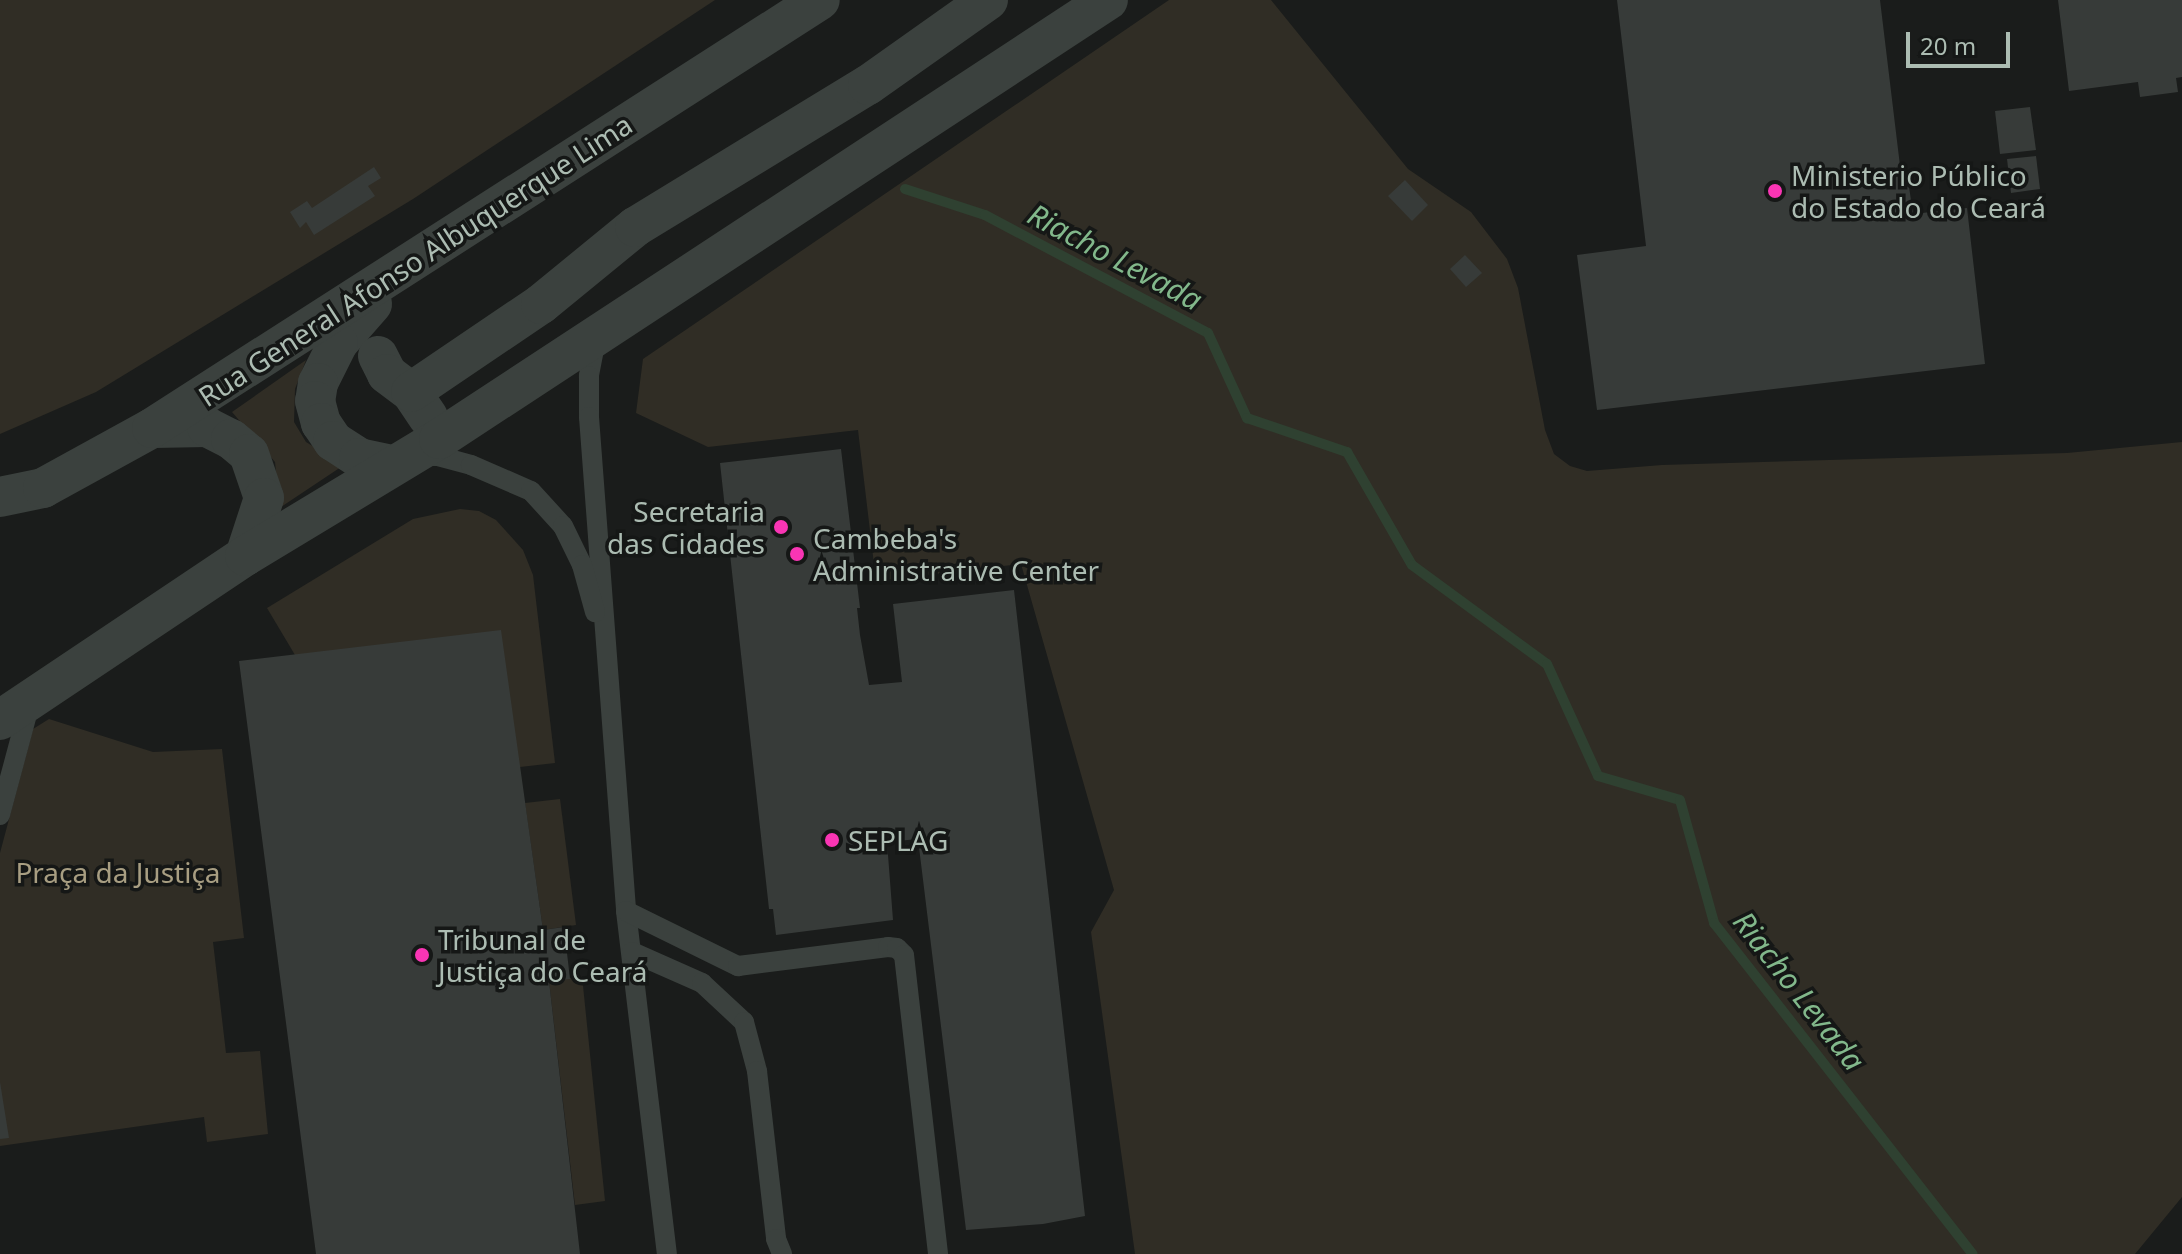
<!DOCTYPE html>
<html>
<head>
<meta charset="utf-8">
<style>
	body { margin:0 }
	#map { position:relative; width:2182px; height:1254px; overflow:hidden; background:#1a1c1b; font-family:"Noto Sans",sans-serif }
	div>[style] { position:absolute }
	.green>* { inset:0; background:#302d25 }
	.stream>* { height:10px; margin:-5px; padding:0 5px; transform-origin:5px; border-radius:5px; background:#2f4131 }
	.building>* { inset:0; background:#373b39 }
	.lane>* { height:20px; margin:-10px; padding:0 10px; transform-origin:10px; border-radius:10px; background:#3b413e }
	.street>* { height:40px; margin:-20px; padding:0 20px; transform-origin:20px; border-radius:20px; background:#3b413e }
	.dots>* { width:22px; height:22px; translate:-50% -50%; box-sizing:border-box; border:4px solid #151716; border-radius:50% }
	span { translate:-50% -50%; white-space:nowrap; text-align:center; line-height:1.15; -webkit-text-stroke:7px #151716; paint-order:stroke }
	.poi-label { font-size:28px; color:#acbcb2 }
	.left { translate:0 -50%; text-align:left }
	.right { translate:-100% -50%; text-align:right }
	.street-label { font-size:28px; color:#acbcb2 }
	.park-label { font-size:28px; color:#a89e82 }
	.water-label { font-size:30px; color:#82b88b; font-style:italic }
	.scale { position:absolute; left:1906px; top:32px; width:104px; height:36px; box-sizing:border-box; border:4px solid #acbcb2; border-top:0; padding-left:10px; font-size:24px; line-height:28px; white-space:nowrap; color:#acbcb2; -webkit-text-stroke:6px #151716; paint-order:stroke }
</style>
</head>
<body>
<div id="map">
	<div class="green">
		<i style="clip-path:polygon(0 0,715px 0,413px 199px,96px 392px,0 434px)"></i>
		<i style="clip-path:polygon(1169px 0,1271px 0,1408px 169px,1471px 212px,1507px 259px,1518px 288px,1545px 430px,1554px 454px,1570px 466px,1587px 471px,1662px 465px,2067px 453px,2182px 442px,2182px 1197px,2135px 1254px,1135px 1254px,1091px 932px,1114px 890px,1021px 564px,876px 581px,858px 430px,708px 447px,636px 413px,643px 359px)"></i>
		<i style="clip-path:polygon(306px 360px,295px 389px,294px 422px,306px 442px,344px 465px,272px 513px,278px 491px,275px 462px,232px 412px)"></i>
		<i style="clip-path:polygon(460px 509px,479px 511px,496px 520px,523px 550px,533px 575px,555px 763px,520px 767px,295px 655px,267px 608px,413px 519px)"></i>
		<i style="clip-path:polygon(49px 719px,153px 752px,222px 749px,244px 938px,213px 942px,226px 1053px,260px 1051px,268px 1134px,207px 1142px,204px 1117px,0 1146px,0 853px,33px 729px)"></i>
		<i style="clip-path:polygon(560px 799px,576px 925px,543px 930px,525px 803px)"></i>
		<i style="clip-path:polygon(582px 976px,605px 1201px,575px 1205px,549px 981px)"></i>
	</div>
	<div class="stream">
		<i style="left:905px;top:189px;width:84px;rotate:18deg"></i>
		<i style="left:985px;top:215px;width:252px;rotate:27.9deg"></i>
		<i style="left:1208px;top:333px;width:94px;rotate:65.4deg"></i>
		<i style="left:1247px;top:418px;width:106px;rotate:18.8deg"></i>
		<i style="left:1347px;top:452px;width:130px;rotate:60.1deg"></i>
		<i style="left:1412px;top:565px;width:167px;rotate:36.3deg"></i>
		<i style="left:1547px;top:664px;width:123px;rotate:65.5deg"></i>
		<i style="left:1598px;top:776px;width:85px;rotate:16.3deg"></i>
		<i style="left:1680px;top:800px;width:128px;rotate:74.5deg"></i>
		<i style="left:1714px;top:923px;width:420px;rotate:52deg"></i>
	</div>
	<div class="building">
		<i style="clip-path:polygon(1617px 0,1880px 0,1901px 174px,1907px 173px,1913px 214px,1967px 208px,1985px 364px,1597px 410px,1577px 255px,1646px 246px)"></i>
		<i style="clip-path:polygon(2058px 0,2182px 0,2182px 77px,2176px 78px,2178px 92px,2140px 97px,2138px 82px,2069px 91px)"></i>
		<i style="clip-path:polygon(2030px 107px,2036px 150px,2000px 154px,1995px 111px)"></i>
		<i style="clip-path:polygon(2036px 156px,2040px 189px,2011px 193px,2007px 159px)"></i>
		<i style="clip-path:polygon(374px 167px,381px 178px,368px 186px,375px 196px,314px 235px,306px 222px,300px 228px,290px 212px,307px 201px,312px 208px)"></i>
		<i style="clip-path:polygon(1405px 180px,1428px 205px,1412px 221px,1388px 196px)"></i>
		<i style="clip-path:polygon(1465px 255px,1482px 273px,1466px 287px,1450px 269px)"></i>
		<i style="clip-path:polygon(841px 449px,860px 608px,857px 608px,860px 635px,869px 685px,902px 682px,893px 604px,1014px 590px,1085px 1216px,1043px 1224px,966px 1230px,918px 839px,887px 842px,893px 920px,776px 935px,773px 909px,769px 909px,720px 463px)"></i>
		<i style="clip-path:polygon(501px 630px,543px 930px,564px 927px,570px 979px,549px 981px,580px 1254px,316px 1254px,239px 661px)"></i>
		<i style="clip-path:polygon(0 1082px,9px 1138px,0 1139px)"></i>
	</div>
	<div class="lane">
		<i style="left:596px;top:339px;width:38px;rotate:101deg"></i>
		<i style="left:589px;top:376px;width:41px;rotate:90deg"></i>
		<i style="left:589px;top:417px;width:495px;rotate:85.7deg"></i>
		<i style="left:626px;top:911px;width:345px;rotate:83.2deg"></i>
		<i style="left:422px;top:456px;width:16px"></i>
		<i style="left:438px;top:456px;width:34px;rotate:15deg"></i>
		<i style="left:471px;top:465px;width:65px;rotate:23.4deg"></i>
		<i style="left:531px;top:491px;width:47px;rotate:47.6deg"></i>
		<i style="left:563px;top:526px;width:43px;rotate:64deg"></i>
		<i style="left:582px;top:565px;width:49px;rotate:74.5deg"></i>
		<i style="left:0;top:815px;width:116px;rotate:-75deg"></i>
		<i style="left:626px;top:911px;width:125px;rotate:26.2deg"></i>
		<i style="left:738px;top:966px;width:151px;rotate:-7.2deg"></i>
		<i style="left:888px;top:947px;width:9px;rotate:6deg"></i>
		<i style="left:897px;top:948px;width:10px;rotate:45deg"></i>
		<i style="left:904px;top:955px;width:301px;rotate:83.5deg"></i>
		<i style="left:632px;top:952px;width:77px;rotate:23.9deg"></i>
		<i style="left:702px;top:983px;width:57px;rotate:42.9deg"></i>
		<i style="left:744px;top:1022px;width:51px;rotate:75.1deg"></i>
		<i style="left:757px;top:1071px;width:169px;rotate:83.5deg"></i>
		<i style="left:776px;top:1239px;width:16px;rotate:68deg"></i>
	</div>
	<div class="street">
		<i style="left:372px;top:304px;width:52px;rotate:131.1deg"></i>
		<i style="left:338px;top:343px;width:45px;rotate:116.6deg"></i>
		<i style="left:318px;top:383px;width:18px;rotate:99deg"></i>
		<i style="left:315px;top:401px;width:23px;rotate:75deg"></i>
		<i style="left:321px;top:423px;width:22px;rotate:56deg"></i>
		<i style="left:333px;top:441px;width:31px;rotate:33deg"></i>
		<i style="left:359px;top:458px;width:35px;rotate:12deg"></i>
		<i style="left:378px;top:356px;width:20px;rotate:63deg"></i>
		<i style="left:387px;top:374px;width:30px;rotate:37deg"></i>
		<i style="left:428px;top:417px;width:30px;rotate:-124deg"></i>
		<i style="left:411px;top:392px;width:157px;rotate:-34.1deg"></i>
		<i style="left:541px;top:304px;width:122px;rotate:-39.3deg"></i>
		<i style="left:635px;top:227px;width:273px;rotate:-31.4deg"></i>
		<i style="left:868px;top:85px;width:147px;rotate:-35.3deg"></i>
		<i style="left:153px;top:428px;width:54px;rotate:-1.1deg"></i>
		<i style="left:207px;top:427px;width:27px;rotate:27deg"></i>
		<i style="left:231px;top:439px;width:23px;rotate:40deg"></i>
		<i style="left:249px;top:454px;width:46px;rotate:71.2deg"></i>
		<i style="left:264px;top:498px;width:61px;rotate:108.1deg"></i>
		<i style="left:0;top:497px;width:44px;rotate:-11.8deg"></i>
		<i style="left:43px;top:488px;width:124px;rotate:-28.8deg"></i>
		<i style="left:152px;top:428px;width:793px;rotate:-32.65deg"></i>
		<i style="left:0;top:720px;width:295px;rotate:-33.8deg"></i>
		<i style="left:245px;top:556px;width:227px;rotate:-31.1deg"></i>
		<i style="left:439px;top:439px;width:800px;rotate:-33.27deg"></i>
	</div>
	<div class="dots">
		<i style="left:1775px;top:191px;background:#f935b4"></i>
		<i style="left:781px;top:527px;background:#f935b4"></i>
		<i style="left:797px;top:554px;background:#f935b4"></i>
		<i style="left:832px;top:840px;background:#f935b4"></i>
		<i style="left:422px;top:955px;background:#f935b4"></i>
	</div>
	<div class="poi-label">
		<span class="left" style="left:1791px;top:191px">Ministerio Público<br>do Estado do Ceará</span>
		<span class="right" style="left:765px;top:527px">Secretaria<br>das Cidades</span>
		<span class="left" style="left:813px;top:554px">Cambeba's<br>Administrative Center</span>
		<span class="left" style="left:848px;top:840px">SEPLAG</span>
		<span class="left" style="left:438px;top:955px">Tribunal de<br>Justiça do Ceará</span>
	</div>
	<div class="street-label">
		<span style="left:415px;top:260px;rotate:-33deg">Rua General Afonso Albuquerque Lima</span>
	</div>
	<div class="park-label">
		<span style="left:118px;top:872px">Praça da Justiça</span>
	</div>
	<div class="water-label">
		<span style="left:1115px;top:257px;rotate:28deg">Riacho Levada</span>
		<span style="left:1799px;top:991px;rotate:52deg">Riacho Levada</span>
	</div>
	<div class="scale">20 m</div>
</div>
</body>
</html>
